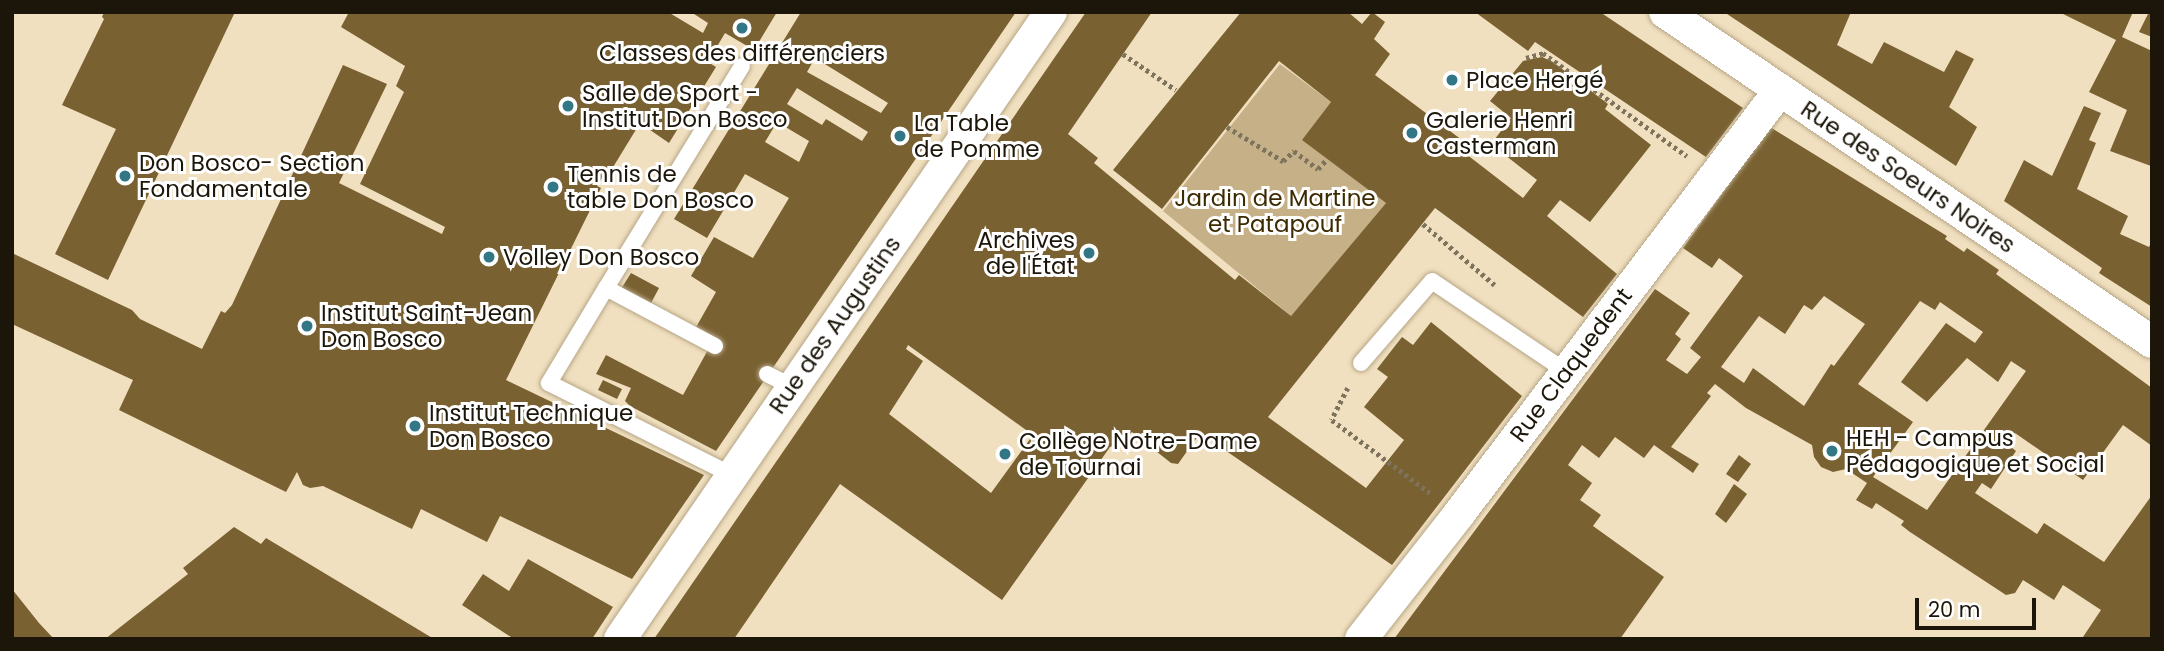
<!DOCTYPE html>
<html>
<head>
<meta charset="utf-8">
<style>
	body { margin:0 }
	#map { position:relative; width:2164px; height:651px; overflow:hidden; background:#f1e0bf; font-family:Poppins,sans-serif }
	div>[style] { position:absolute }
	.green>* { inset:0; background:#c6b087 }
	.building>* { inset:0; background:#796132 }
	.path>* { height:4.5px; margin-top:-2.25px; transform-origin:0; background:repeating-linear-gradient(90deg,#7e735d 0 3.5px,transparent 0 7px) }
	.roads { filter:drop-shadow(0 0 2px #b6a687) drop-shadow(0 0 2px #b6a687) }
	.service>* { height:16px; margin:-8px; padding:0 8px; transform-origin:8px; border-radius:8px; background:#fff }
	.minor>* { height:32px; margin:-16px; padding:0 16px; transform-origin:16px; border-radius:16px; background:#fff }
	.dots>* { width:19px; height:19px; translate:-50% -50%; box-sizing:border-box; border:4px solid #fff; border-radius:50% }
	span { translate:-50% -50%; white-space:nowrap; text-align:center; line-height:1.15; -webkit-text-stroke:6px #fff; paint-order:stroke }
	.poi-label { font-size:23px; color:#1c160a }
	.left { translate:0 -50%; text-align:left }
	.right { translate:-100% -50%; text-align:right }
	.street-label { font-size:23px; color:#1c160a }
	.park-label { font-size:23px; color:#3c2a00 }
	.frame { position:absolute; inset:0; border:14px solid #1c160a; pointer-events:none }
	.scale { position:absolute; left:1915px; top:598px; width:121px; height:32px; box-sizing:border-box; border:4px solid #1c160a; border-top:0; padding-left:9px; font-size:21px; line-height:24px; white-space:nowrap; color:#1c160a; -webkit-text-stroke:5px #fff; paint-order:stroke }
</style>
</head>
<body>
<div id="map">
	<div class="green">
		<i style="clip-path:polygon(1280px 64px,1331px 102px,1303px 140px,1386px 203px,1291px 316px,1163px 211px)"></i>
	</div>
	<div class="building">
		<i style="clip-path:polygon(104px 12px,235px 12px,108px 280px,55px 254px,116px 129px,62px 105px,104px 19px,102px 17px)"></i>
		<i style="clip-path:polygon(349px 12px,668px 12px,703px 33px,708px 23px,691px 12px,777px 12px,754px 50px,725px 33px,708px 62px,716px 67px,669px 143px,640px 123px,607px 177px,604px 175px,597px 186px,601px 188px,506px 380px,704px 475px,632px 579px,500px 516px,487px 542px,421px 509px,412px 529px,323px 486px,310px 488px,303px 485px,297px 472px,286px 492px,119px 410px,133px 380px,12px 324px,12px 253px,132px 310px,140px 319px,202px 349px,221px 311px,225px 313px,232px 305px,343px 65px,387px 84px,339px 183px,442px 234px,445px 227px,360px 184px,404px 92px,396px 86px,405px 66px,341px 27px)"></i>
		<i style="clip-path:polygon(evenodd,801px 12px,1016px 12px,716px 451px,630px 406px,625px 401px,631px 388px,596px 374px,606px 355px,683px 395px,709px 348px,695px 329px,716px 292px,691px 276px,714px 237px,753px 258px,789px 198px,745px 174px,707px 238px,674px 219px,801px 12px,815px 58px,888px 103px,881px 113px,807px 72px,815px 58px,801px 12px,797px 88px,868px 132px,862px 141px,826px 119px,822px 125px,787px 104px,797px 88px,801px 12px,777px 122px,809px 141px,799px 162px,765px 142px,777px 122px)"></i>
		<i style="clip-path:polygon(evenodd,1086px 12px,1152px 12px,1068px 134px,1098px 158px,1094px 163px,1235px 280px,1239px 275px,1291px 316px,1386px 203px,1302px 140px,1331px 102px,1279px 61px,1162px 209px,1113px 170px,1241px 12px,1348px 12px,1362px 24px,1372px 12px,1385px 22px,1374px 39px,1390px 54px,1375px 75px,1462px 140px,1457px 147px,1523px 198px,1537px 180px,1491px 144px,1511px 118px,1490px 101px,1523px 61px,1542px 57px,1553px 62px,1608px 104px,1605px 109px,1651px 145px,1590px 222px,1560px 200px,1547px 216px,1617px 274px,1583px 317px,1435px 208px,1268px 417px,1366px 488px,1404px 440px,1364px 407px,1388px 377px,1377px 369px,1402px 337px,1413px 345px,1431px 322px,1522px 396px,1392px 565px,1200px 433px,1178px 464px,1171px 463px,1132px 432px,1123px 442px,1110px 447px,1002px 600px,840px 484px,734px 639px,654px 639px,1086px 12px,908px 345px,1033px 435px,991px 493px,889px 414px,923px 361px,906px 349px,908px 345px)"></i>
		<i style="clip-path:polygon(1475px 12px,1600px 12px,1743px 108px,1706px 157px,1535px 42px,1528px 51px)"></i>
		<i style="clip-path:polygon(1724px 12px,1851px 12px,1837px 45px,1872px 64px,1884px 42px,1944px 72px,1956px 50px,1974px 59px,1949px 107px,1977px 127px,1956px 166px)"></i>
		<i style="clip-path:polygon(2059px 12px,2133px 12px,2122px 37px,2152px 51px,2151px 166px,2110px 151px,2127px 110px,2089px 92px,2116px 40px)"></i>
		<i style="clip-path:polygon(2149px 12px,2152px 12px,2152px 37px,2139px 32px)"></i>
		<i style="clip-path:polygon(2084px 106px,2101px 113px,2089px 140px,2096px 143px,2077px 189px,2128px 216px,2120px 234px,2149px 247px,2152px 241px,2152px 307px,2099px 273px,2102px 268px,2004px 201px,2024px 160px,2052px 176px)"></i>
		<i style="clip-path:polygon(evenodd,1770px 127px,1947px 236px,1945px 239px,1964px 252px,1967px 248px,1999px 270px,1996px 274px,2152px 388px,2152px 446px,2123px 425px,2083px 480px,2015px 433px,2007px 444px,2016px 451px,1991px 489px,1982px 483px,1975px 493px,2037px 534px,2044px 523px,2104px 562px,2152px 495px,2152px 639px,2086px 639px,2083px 637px,2101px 610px,2063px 585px,2054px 600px,2023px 580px,2015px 593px,2006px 595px,1910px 532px,1901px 525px,1904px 521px,1876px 503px,1872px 509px,1856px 500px,1867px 483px,1846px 469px,1833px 472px,1821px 467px,1814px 457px,1812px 445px,1746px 408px,1715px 384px,1707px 393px,1711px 396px,1671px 447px,1699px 464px,1693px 473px,1654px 445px,1644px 458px,1615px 437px,1599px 458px,1582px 445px,1568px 465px,1592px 483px,1580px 500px,1601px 515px,1593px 526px,1664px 577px,1620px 639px,1394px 639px,1655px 289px,1690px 313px,1675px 334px,1681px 339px,1666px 360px,1687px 374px,1701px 357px,1690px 348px,1743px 276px,1719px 258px,1712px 268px,1683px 248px,1770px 127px,1824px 296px,1865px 324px,1834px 366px,1831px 364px,1804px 406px,1753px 368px,1744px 383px,1721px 367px,1759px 316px,1785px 334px,1804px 305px,1812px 310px,1824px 296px,1770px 127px,1920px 301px,1935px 310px,1940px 302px,1983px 332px,1975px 343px,1946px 323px,1901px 382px,1927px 402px,1967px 358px,1998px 382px,2011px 361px,2026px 371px,1927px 510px,1873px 477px,1913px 422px,1858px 384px,1920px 301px)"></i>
		<i style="clip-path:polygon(631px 273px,659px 288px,650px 305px,621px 289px)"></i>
		<i style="clip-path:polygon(603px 380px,622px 389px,617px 399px,598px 390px)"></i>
		<i style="clip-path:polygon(1739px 455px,1751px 464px,1738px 482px,1726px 474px)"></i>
		<i style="clip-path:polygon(1734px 484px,1747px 494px,1726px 523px,1715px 514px)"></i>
		<i style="clip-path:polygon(234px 527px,261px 544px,266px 538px,434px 639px,105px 639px,188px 574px,183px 568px)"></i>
		<i style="clip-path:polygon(528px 559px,613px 607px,592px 639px,514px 639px,462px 605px,483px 574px,509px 591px)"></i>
		<i style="clip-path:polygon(12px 589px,39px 623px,54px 639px,12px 639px)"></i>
	</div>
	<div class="path">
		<i style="left:1123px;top:54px;width:64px;rotate:34.2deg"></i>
		<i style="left:1526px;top:58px;width:18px;rotate:-16deg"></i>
		<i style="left:1543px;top:53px;width:177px;rotate:35.6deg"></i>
		<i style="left:1227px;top:127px;width:66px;rotate:31.3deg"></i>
		<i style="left:1283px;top:161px;width:15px;rotate:-42deg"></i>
		<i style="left:1294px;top:151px;width:30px;rotate:37deg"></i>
		<i style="left:1318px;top:169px;width:13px;rotate:-48deg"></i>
		<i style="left:1423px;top:224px;width:94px;rotate:40.3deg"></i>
		<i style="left:1348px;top:388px;width:36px;rotate:117deg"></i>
		<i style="left:1332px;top:420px;width:122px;rotate:36.7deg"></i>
	</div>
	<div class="roads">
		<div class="service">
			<i style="left:606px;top:288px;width:111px;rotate:121deg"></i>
			<i style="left:549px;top:383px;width:205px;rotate:26.7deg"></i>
			<i style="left:715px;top:346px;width:123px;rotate:-152deg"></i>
			<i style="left:606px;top:288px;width:260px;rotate:-58.5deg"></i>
			<i style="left:1361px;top:363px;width:108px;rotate:-49.1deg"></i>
			<i style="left:1432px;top:281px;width:163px;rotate:34deg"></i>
			<i style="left:767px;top:374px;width:28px;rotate:27deg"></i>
		</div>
		<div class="minor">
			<i style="left:1665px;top:12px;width:588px;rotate:34.12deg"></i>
			<i style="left:620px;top:639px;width:761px;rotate:-55.5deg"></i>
			<i style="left:1361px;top:639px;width:159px;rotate:-51.9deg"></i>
			<i style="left:1459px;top:514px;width:532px;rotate:-52.87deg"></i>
		</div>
	</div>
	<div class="dots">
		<i style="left:742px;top:28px;background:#327786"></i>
		<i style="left:1452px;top:80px;background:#327786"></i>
		<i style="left:568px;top:106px;background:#327786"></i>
		<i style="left:1412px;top:133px;background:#327786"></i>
		<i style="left:900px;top:136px;background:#327786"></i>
		<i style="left:125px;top:176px;background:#327786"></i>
		<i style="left:553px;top:187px;background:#327786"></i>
		<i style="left:1089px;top:253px;background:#327786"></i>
		<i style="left:489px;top:257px;background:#327786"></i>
		<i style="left:307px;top:326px;background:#327786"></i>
		<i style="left:415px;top:426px;background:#327786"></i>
		<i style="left:1832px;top:451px;background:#327786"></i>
		<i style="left:1005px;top:454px;background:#327786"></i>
	</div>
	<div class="poi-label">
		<span style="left:742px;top:53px">Classes des différenciers</span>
		<span class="left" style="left:1466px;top:80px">Place Hergé</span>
		<span class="left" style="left:582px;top:106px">Salle de Sport -<br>Institut Don Bosco</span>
		<span class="left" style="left:1426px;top:133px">Galerie Henri<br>Casterman</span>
		<span class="left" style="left:914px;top:136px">La Table<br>de Pomme</span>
		<span class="left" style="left:139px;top:176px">Don Bosco- Section<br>Fondamentale</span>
		<span class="left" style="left:567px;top:187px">Tennis de<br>table Don Bosco</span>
		<span class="right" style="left:1075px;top:253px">Archives<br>de l'État</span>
		<span class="left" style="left:503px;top:257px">Volley Don Bosco</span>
		<span class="left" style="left:321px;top:326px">Institut Saint-Jean<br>Don Bosco</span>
		<span class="left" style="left:429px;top:426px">Institut Technique<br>Don Bosco</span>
		<span class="left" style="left:1846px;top:451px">HEH - Campus<br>Pédagogique et Social</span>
		<span class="left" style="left:1019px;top:454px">Collège Notre-Dame<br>de Tournai</span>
	</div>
	<div class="street-label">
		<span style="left:1908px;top:177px;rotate:34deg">Rue des Soeurs Noires</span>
		<span style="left:835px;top:325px;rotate:-55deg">Rue des Augustins</span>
		<span style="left:1571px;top:365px;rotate:-53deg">Rue Claquedent</span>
	</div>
	<div class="park-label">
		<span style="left:1275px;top:211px">Jardin de Martine<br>et Patapouf</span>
	</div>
	<div class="frame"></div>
	<div class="scale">20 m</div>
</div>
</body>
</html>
